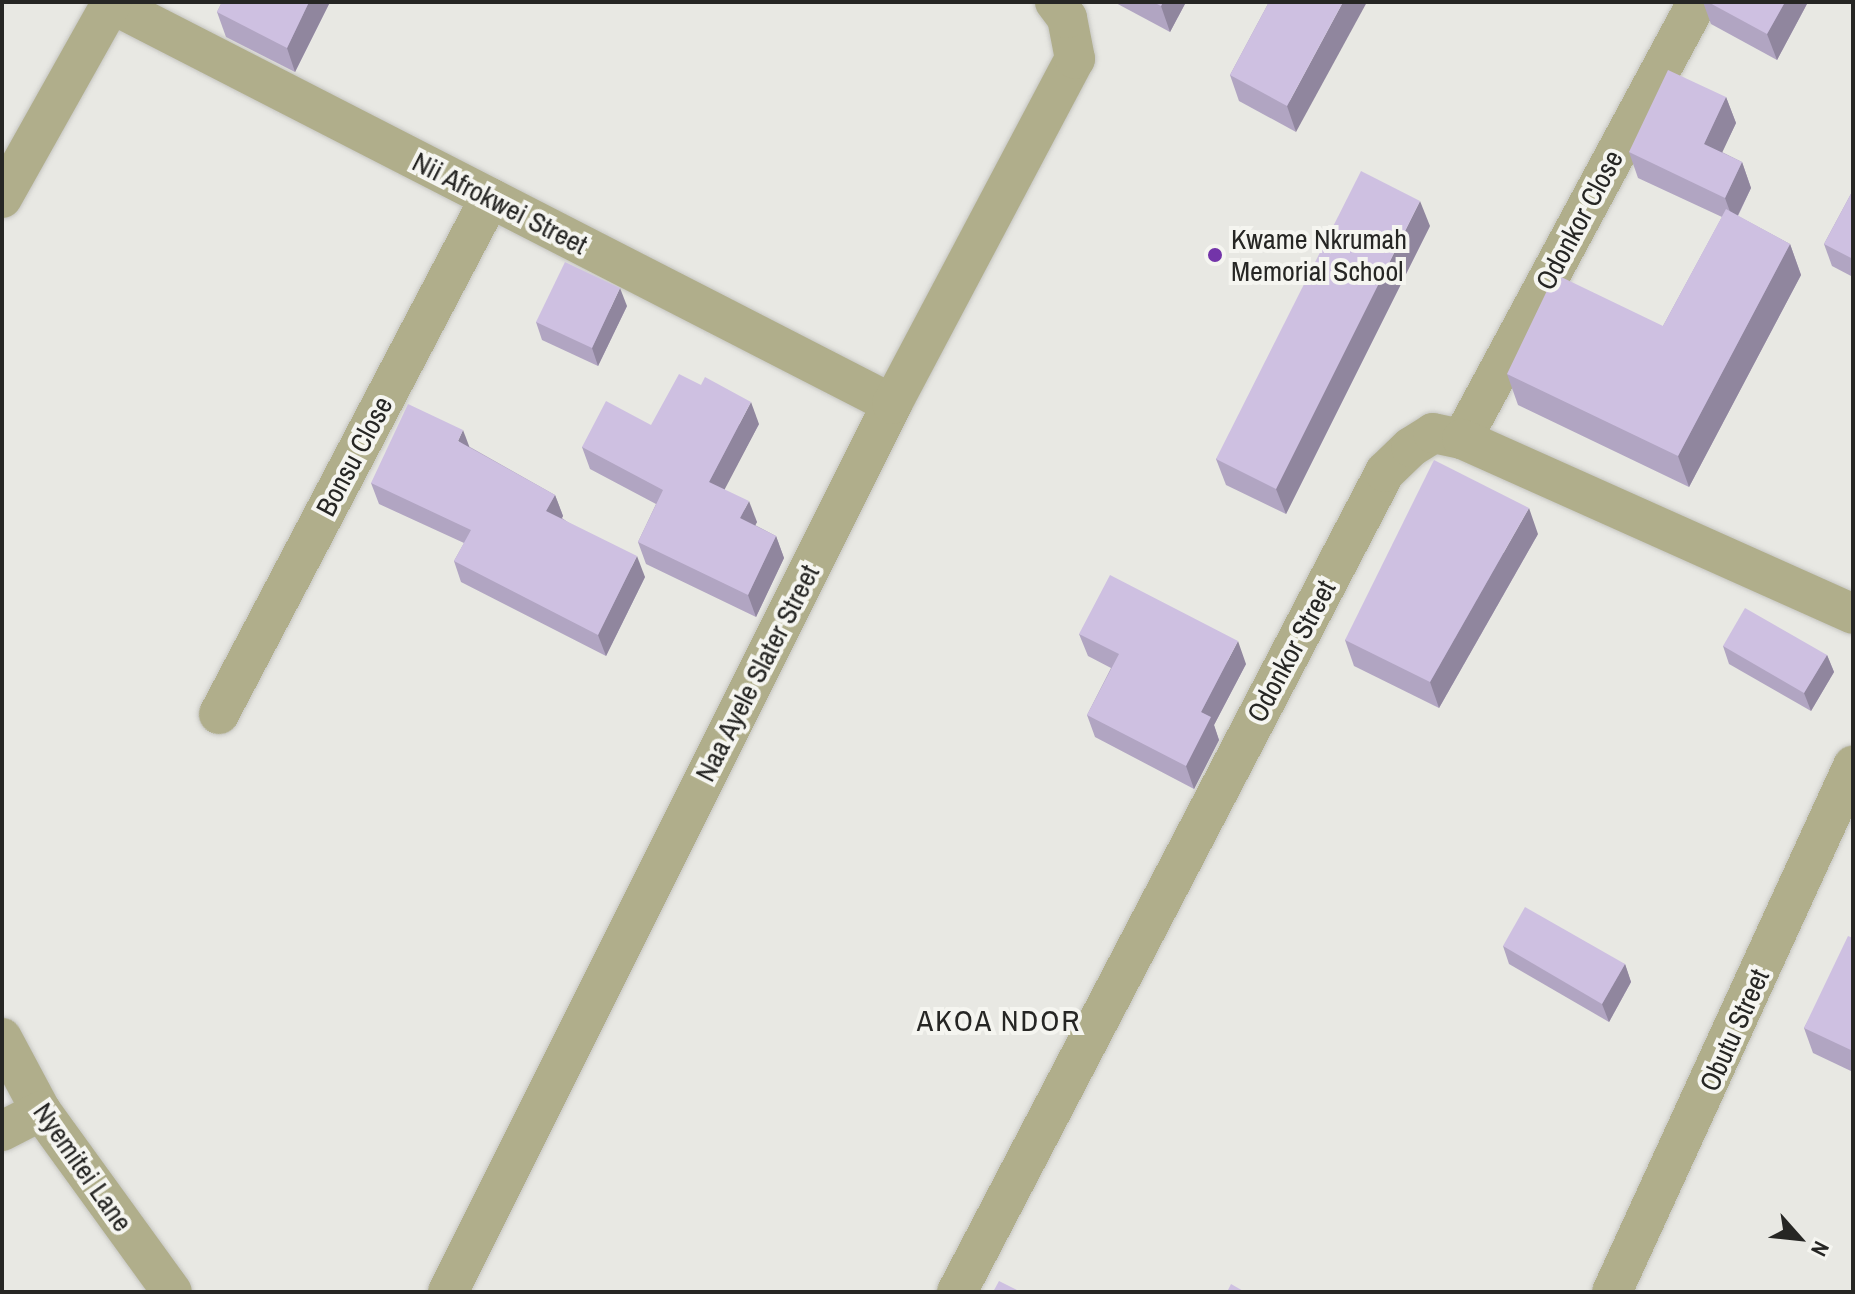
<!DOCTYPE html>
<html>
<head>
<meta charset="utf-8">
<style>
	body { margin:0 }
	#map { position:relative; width:1855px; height:1294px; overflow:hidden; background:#e8e8e3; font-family:"Archivo Narrow",sans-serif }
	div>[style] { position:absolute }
	.roads { filter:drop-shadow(0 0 2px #c5c5c1) drop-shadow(0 0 2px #c5c5c1) }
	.minor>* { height:40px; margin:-20px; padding:0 20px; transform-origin:20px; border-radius:20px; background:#b0ae8b }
	.wall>* { inset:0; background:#b1a5c2 }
	.shaded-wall>* { inset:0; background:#90869e }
	.building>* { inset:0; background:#cec0e1 }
	.dots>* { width:22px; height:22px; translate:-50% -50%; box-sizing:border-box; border:4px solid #f5f5f0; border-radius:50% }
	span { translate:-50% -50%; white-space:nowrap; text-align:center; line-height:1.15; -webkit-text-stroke:8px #f5f5f0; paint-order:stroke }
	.street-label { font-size:28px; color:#262624 }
	.poi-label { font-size:28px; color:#262624 }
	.left { translate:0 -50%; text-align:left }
	.neighbourhood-label { font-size:30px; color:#262624; letter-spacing:2px }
	.frame { position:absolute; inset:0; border:4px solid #262624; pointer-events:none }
	.north { position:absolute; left:1759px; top:1198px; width:80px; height:80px; -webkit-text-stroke:6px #f5f5f0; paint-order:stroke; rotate:117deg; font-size:22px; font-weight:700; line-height:32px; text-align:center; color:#262624 }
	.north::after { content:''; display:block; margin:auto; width:28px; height:36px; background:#262624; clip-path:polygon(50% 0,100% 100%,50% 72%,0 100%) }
</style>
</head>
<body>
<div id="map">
	<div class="roads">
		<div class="minor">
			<i style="left:108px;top:2px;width:881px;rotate:27.15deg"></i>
			<i style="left:2px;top:198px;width:223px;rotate:-60.7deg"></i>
			<i style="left:1462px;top:439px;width:496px;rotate:-61.7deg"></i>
			<i style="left:219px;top:714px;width:583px;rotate:-62.29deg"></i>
			<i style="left:2px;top:1038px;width:83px;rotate:61.9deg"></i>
			<i style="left:41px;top:1111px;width:223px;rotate:54.1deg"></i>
			<i style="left:2px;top:1131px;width:44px;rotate:-27.1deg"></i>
			<i style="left:448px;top:1292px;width:993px;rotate:-63.43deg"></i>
			<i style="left:892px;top:404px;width:391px;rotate:-62.1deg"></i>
			<i style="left:1075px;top:59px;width:42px;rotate:-101deg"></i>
			<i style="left:1067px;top:18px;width:20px;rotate:-127deg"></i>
			<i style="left:957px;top:1292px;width:925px;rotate:-62.44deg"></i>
			<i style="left:1385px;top:472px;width:36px;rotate:-44deg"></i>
			<i style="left:1411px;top:447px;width:26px;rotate:-32deg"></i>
			<i style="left:1433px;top:433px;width:30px;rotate:12deg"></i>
			<i style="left:1462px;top:439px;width:428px;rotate:24.1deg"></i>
			<i style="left:1612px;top:1292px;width:579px;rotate:-65.38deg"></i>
		</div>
	</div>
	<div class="wall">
		<i style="clip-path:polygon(222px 2px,330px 2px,295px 72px,226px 37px,217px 12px)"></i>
		<i style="clip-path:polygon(1114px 2px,1186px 2px,1170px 32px)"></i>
		<i style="clip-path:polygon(1269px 2px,1296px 132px,1239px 101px,1230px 75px)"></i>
		<i style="clip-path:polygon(1703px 2px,1808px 2px,1777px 60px,1711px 24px)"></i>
		<i style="clip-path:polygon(1726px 97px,1736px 123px,1722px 152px,1742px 162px,1751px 188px,1738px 216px,1790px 244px,1801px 275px,1689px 487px,1518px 405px,1507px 374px,1663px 326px,1722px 217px,1638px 178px,1629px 152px)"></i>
		<i style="clip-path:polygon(1853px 190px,1853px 277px,1832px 266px,1824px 244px)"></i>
		<i style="clip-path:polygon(1430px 226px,1286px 514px,1226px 485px,1216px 459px)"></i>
		<i style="clip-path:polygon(627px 306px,598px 366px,542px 340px,536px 322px)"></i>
		<i style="clip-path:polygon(759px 424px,724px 489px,757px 522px,755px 525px,776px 536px,784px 558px,756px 617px,646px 564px,638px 542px,656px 504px,590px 469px,582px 447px,651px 425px)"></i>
		<i style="clip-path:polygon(470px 447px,555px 495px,563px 516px,562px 518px,645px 577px,606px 656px,461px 582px,454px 561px,464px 543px,379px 504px,371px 483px)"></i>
		<i style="clip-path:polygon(1538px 534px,1439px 708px,1354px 666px,1345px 640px)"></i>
		<i style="clip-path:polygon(1079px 634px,1246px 664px,1214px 725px,1219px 740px,1194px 789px,1095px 737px,1087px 715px,1111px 668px,1088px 656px)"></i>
		<i style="clip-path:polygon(1723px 646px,1827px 655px,1834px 672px,1811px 711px,1729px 664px)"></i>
		<i style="clip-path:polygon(1853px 938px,1853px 1072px,1813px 1053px,1804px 1028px)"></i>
		<i style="clip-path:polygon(1503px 946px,1625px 964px,1631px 982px,1609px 1022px,1509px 964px)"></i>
	</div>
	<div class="shaded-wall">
		<i style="clip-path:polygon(309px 2px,330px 2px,295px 72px,287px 48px)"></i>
		<i style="clip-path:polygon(1163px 2px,1186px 2px,1170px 32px,1161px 6px)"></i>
		<i style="clip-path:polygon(1343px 2px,1367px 2px,1296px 132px,1287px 106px)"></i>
		<i style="clip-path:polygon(1785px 2px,1808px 2px,1777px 60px,1767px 34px)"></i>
		<i style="clip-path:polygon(1726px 97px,1736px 123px,1714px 170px,1704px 144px)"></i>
		<i style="clip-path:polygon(1742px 162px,1751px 188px,1734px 223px,1725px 198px)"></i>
		<i style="clip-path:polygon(1420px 201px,1430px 226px,1286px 514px,1276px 489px)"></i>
		<i style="clip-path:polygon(1790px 244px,1801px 275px,1689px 487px,1678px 456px)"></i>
		<i style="clip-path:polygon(620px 288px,627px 306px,598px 366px,592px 348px)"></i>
		<i style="clip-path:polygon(751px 402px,759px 424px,717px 504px,709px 482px)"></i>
		<i style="clip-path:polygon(463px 430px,471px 451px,458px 441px)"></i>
		<i style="clip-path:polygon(555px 495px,563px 516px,554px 532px,546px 511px)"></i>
		<i style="clip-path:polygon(749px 501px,757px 522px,748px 540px,740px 518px)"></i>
		<i style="clip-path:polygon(1529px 508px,1538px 534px,1439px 708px,1430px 682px)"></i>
		<i style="clip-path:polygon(776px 536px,784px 558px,756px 617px,748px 595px)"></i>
		<i style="clip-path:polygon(637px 556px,645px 577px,606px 656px,598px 635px)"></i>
		<i style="clip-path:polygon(1238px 641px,1246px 664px,1214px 725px,1219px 740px,1194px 789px,1186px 766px,1201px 712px)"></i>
		<i style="clip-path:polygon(1827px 655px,1834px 672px,1811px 711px,1804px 693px)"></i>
		<i style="clip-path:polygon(1625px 964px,1631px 982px,1609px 1022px,1602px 1004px)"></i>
	</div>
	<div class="building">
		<i style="clip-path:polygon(222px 2px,309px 2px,287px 48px,217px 12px)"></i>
		<i style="clip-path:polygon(1153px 2px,1163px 2px,1161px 6px)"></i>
		<i style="clip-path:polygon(1269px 2px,1343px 2px,1287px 106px,1230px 75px)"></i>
		<i style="clip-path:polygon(1708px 2px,1785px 2px,1767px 34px)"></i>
		<i style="clip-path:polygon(1668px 70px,1726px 97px,1704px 144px,1742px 162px,1725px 198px,1629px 152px)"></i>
		<i style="clip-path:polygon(1361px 171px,1420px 201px,1276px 489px,1216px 459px)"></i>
		<i style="clip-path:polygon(1853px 190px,1853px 259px,1824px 244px)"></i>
		<i style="clip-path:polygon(1726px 209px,1790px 244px,1678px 456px,1507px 374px,1555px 274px,1663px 326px)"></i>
		<i style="clip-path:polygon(565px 262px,620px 288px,592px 348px,536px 322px)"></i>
		<i style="clip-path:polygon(679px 374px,701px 385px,705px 377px,751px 402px,709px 482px,749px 501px,740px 518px,776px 536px,748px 595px,638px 542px,663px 490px,582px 447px,606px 401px,651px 425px)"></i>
		<i style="clip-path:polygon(408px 404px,463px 430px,458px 441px,555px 495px,546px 511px,637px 556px,598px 635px,454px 561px,471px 530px,371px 483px)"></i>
		<i style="clip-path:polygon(1434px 460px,1529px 508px,1430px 682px,1345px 640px)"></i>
		<i style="clip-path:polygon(1110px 575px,1238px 641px,1201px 712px,1211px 717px,1186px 766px,1087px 715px,1119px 654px,1079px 634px)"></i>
		<i style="clip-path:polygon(1745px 608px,1827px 655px,1804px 693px,1723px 646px)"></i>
		<i style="clip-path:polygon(1525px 907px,1625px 964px,1602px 1004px,1503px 946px)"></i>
		<i style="clip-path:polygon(1848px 936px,1853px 938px,1853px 1051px,1804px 1028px)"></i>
		<i style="clip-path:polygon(999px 1281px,1021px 1292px,993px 1292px)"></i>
		<i style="clip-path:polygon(1231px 1284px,1245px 1292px,1227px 1292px)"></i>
	</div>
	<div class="dots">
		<i style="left:1215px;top:255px;background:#7334a9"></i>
	</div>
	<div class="street-label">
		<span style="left:500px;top:203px;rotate:27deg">Nii Afrokwei Street</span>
		<span style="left:1579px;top:220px;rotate:-62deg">Odonkor Close</span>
		<span style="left:354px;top:456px;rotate:-62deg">Bonsu Close</span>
		<span style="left:1291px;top:651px;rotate:-62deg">Odonkor Street</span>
		<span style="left:757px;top:673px;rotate:-63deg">Naa Ayele Slater Street</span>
		<span style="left:1734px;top:1030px;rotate:-66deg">Obutu Street</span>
		<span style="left:83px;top:1167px;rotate:55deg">Nyemitei Lane</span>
	</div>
	<div class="poi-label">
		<span class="left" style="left:1231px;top:255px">Kwame Nkrumah<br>Memorial School</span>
	</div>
	<div class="neighbourhood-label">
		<span style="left:999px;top:1020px">AKOA NDOR</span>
	</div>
	<div class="frame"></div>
	<div class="north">N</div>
</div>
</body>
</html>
